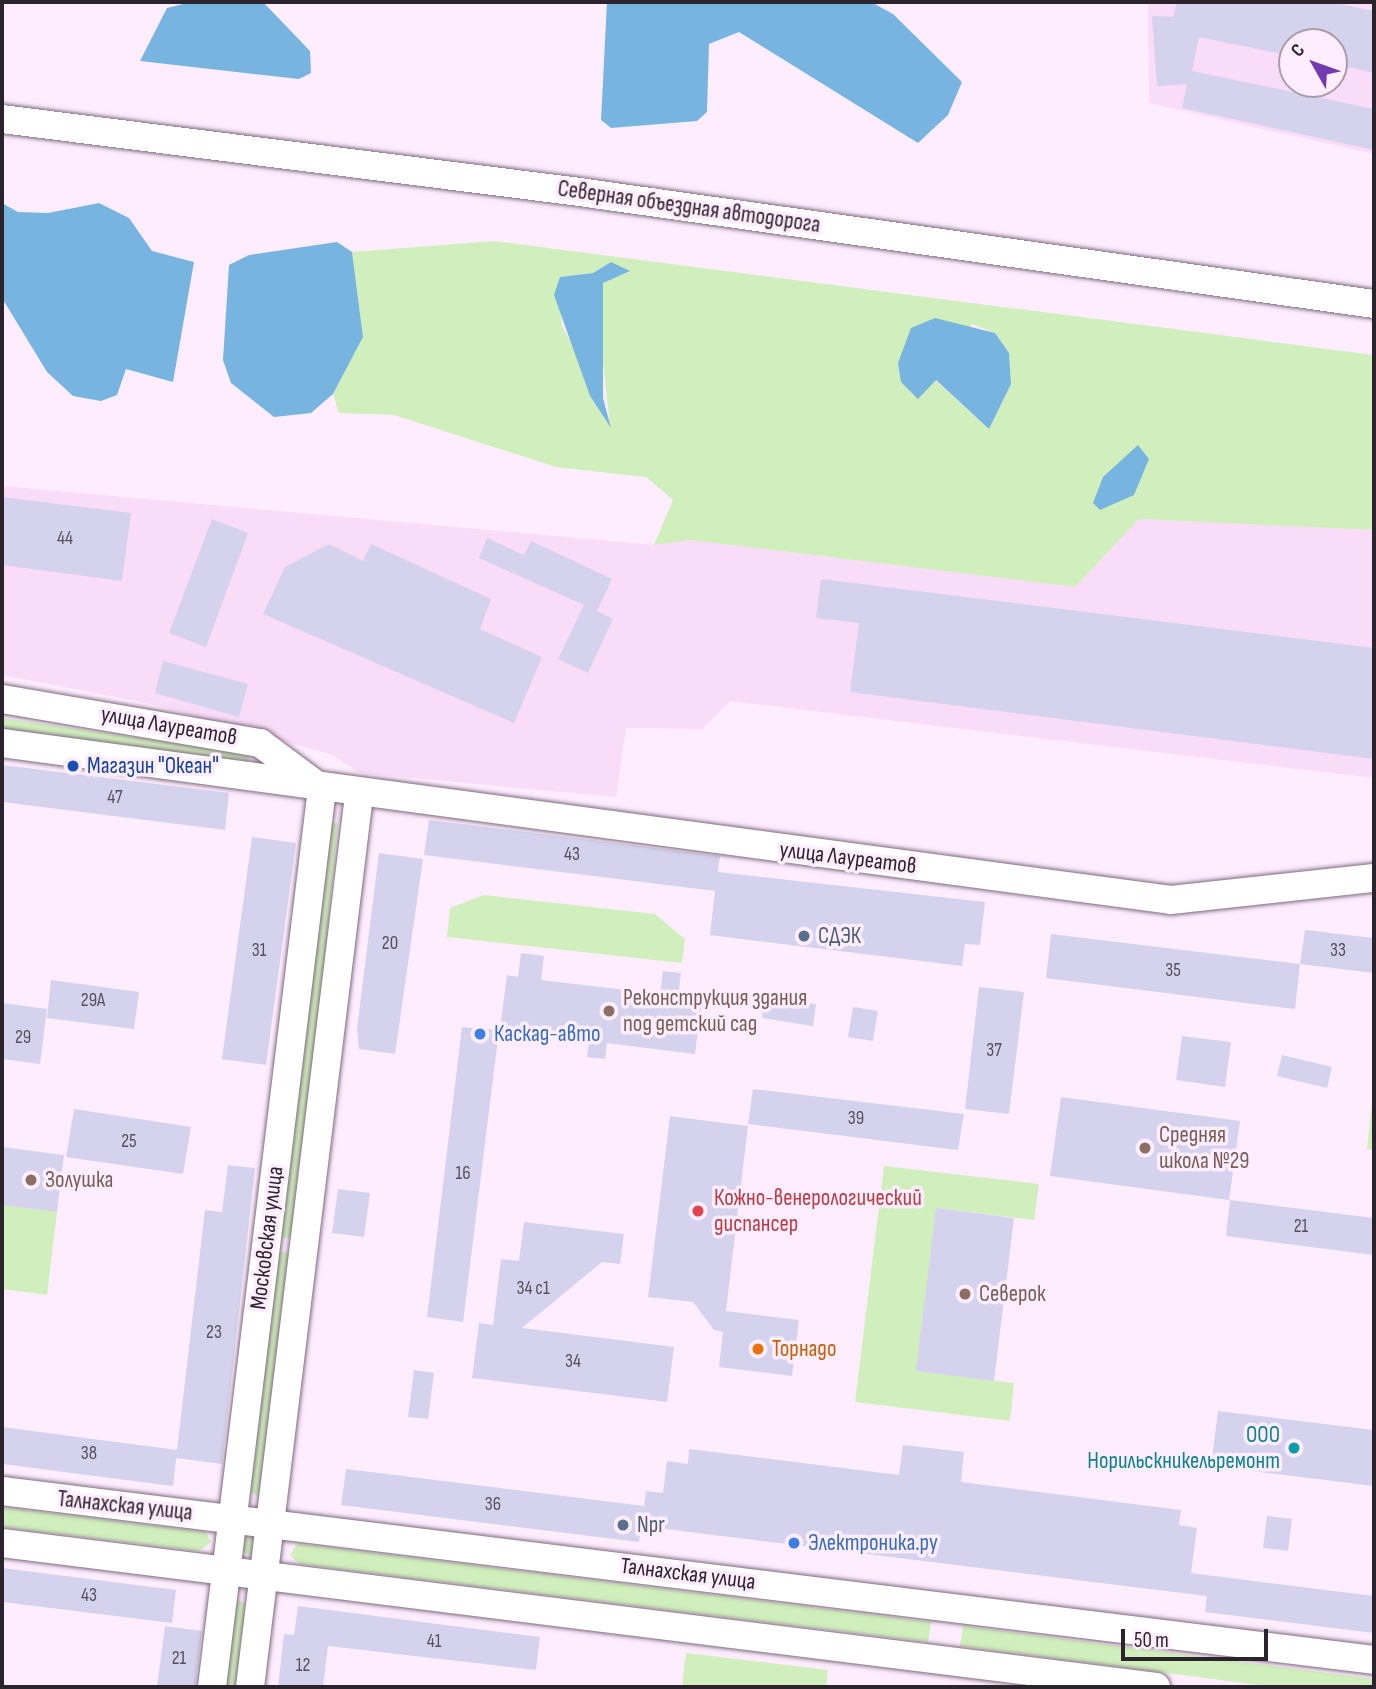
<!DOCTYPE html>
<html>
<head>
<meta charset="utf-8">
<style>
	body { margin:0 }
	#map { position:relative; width:1376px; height:1689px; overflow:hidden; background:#feedfe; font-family:"Sofia Sans Condensed",sans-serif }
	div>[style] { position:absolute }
	.built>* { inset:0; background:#f8dcf8 }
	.green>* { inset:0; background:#d1eebd }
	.round { border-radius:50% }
	.water>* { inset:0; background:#77b5e0 }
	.building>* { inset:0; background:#d5d2ed }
	.roads { filter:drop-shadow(0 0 2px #7e6b7e) drop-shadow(0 0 2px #7e6b7e) }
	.secondary>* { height:28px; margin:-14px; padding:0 14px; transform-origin:14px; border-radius:14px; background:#fff }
	.dots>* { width:19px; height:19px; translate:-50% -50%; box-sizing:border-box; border:4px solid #feedfe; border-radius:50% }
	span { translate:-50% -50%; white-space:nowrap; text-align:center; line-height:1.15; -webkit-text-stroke:7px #feedfe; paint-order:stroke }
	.number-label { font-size:19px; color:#56505c }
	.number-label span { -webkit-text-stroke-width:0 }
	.street-label { font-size:23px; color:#2c242c }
	.transit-label { font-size:23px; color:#164399 }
	.left { translate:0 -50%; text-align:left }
	.service-label { font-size:23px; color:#4e5e75 }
	.education-label { font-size:23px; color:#785e54 }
	.shop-label { font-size:23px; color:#366cbe }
	.health-label { font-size:23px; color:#be3a42 }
	.food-label { font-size:23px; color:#c56008 }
	.culture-label { font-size:23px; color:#0d838f }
	.right { translate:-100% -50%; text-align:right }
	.frame { position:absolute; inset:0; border:4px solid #2c242c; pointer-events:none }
	.north { position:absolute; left:1278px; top:28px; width:70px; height:70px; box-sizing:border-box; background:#feedfe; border:2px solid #aa9daa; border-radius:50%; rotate:310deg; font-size:19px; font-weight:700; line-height:28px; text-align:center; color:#2c242c }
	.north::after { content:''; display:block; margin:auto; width:24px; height:32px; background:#7339af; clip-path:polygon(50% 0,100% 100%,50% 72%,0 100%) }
	.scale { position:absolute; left:1121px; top:1629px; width:147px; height:32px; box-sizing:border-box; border:4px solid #2c242c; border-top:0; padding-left:9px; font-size:21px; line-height:24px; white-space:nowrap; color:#2c242c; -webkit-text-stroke:5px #feedfe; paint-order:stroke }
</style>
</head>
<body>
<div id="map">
	<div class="built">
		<i style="clip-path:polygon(evenodd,1148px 2px,1374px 2px,1374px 154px,1149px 103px,1148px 2px,1292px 42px,1334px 42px,1334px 84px,1292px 84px,1292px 42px)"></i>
		<i style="clip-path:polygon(2px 486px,654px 545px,691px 540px,1075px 587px,1139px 519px,1374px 530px,1374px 778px,730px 701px,702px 729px,626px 728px,616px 797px,359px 773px,333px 755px,147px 703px,2px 675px)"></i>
	</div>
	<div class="green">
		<i style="clip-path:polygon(evenodd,494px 241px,1374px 355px,1374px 530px,1139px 519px,1075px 587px,691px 540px,654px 545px,673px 500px,646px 477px,556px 467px,394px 415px,339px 413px,333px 394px,363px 337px,352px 252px,494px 241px,611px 262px,629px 272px,603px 282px,600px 334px,610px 426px,590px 396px,583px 364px,562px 326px,560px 277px,593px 273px,611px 262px,494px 241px,972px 324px,995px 333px,1009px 353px,1011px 384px,989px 429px,935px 380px,918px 399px,972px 324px)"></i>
		<i style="clip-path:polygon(2px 718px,249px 754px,248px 764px,2px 729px)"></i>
		<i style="clip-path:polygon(338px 823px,298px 1239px,277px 1237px,330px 824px)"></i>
		<i style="clip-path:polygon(484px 895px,655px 914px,685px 939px,682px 963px,447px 937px,450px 908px)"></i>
		<i style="clip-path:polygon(1374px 1084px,1374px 1150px,1367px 1149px)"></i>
		<i style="clip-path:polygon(884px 1166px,1039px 1184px,1034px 1220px,937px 1208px,917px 1371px,1014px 1383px,1010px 1421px,855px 1402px)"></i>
		<i style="clip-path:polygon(2px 1205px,57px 1212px,47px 1295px,2px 1289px)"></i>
		<i style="clip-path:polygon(276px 1252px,296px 1253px,259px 1497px,249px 1491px)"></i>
		<i style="clip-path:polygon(2px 1507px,206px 1532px,211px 1542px,199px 1551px,2px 1527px)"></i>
		<i class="round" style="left:241px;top:1537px;width:18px;height:18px"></i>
		<i style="clip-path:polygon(298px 1543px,302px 1544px,931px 1622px,928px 1642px,299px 1564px,290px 1555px)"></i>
		<i style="clip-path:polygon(236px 1599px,247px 1605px,240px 1687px,219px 1687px)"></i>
		<i style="clip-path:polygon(963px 1626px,1374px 1679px,1374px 1687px,1273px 1687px,960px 1646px)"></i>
		<i style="clip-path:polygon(686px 1653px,828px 1670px,826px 1687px,682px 1687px)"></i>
	</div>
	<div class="water">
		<i style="clip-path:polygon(191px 2px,263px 2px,310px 51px,311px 73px,299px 79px,140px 61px,167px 8px)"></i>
		<i style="clip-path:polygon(607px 2px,871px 2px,893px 14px,962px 82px,948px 115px,918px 143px,739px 32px,709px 44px,707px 112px,697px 121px,611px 128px,601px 120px)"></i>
		<i style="clip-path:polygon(2px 203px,18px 212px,48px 213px,99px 203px,129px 218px,152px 251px,194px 262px,173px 382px,126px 369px,117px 395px,101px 401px,73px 396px,47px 372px,2px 298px)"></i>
		<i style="clip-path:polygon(337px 242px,352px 252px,363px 337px,333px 394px,311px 413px,274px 417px,231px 383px,223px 360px,229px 265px,249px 255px)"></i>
		<i style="clip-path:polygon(611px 262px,630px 271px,603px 283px,603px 398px,611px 428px,590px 396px,554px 295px,560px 277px,593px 273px)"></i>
		<i style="clip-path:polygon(935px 318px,995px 333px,1009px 353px,1011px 384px,989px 429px,936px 380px,918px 399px,901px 382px,898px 363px,911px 328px)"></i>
		<i style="clip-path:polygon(1138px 445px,1149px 459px,1134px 495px,1100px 510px,1093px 503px,1103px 477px)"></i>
	</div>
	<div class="building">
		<i style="clip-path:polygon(1177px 2px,1331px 2px,1374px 11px,1374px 73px,1334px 64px,1334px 42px,1292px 42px,1292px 56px,1199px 37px,1192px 71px,1374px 109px,1374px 150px,1182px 108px,1187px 84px,1157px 86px,1152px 16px,1173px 17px)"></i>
		<i style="clip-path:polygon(2px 497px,131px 513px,122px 581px,2px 565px)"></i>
		<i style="clip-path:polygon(212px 519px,248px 533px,206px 647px,169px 633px)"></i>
		<i style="clip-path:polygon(487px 538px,524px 555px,531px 541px,612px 579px,597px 611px,613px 619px,588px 673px,558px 659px,584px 605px,479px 558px)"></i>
		<i style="clip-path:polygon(329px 544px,363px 561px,371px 544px,491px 599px,480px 629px,542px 657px,514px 723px,263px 614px,285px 567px)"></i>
		<i style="clip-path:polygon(821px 579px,1374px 648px,1374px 759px,850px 692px,859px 623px,816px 618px)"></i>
		<i style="clip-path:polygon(163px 661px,248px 684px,239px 717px,155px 693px)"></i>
		<i style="clip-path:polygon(2px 765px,229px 793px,225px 830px,2px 802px)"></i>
		<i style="clip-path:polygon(429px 820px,720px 856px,718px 872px,985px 902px,980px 945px,965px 944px,962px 966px,710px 935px,715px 891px,424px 855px)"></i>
		<i style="clip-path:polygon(252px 837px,296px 843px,266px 1065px,222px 1059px)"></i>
		<i style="clip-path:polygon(379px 853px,423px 859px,395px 1054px,359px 1049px,357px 1029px)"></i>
		<i style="clip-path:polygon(1305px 930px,1374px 938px,1374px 973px,1300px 964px)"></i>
		<i style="clip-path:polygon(1051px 934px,1300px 964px,1295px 1009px,1046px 978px)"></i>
		<i style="clip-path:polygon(521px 953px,544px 956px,541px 980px,660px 994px,663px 971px,681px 973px,678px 997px,702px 999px,695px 1054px,607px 1043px,605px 1059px,587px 1057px,589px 1040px,500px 1029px,507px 975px,518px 977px)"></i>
		<i style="clip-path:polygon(51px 980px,139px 992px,134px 1029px,47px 1018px)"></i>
		<i style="clip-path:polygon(979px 987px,1024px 992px,1009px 1114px,965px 1109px)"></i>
		<i style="clip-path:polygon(780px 1000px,816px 1004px,813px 1026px,762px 1018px,764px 1002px)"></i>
		<i style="clip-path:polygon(2px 1003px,47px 1009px,40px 1064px,2px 1059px)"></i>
		<i style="clip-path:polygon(853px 1007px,878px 1011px,873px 1041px,848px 1037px)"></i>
		<i style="clip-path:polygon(462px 1027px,499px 1030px,463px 1322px,427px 1317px)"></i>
		<i style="clip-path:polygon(1182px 1036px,1231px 1042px,1225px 1087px,1176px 1080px)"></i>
		<i style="clip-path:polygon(1282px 1055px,1332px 1067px,1327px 1088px,1277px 1076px)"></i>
		<i style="clip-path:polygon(753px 1089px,964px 1114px,958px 1150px,748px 1124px)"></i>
		<i style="clip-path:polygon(1061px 1097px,1240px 1121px,1229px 1200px,1050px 1176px)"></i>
		<i style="clip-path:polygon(74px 1109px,191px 1127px,183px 1174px,66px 1157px)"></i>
		<i style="clip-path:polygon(670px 1116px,748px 1126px,726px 1311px,799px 1320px,792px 1376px,719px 1367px,723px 1332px,714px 1330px,693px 1302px,648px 1297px)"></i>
		<i style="clip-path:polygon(2px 1147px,64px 1155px,57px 1212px,2px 1205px)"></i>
		<i style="clip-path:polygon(228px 1165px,255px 1168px,222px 1464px,176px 1458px,177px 1451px,173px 1486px,2px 1464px,2px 1427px,177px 1450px,205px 1210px,222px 1212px)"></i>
		<i style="clip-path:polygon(338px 1189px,370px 1193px,364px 1237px,332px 1233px)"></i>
		<i style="clip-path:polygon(1230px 1200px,1374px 1218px,1374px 1255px,1226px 1236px)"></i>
		<i style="clip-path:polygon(936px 1208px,1014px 1218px,994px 1381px,916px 1371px)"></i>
		<i style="clip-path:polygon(524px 1222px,624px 1234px,620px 1264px,602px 1262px,522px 1328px,674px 1347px,667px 1402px,472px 1378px,479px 1323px,493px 1325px,501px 1259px,519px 1261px)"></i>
		<i style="clip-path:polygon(414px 1370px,434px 1373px,428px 1419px,408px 1417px)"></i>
		<i style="clip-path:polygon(1218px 1411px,1374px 1430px,1374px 1486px,1211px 1466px)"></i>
		<i style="clip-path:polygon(903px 1445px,964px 1452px,961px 1482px,1181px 1510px,1179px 1525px,1197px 1528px,1191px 1573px,1374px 1596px,1374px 1633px,1205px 1612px,1207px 1596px,641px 1526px,639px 1542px,341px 1505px,346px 1469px,644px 1506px,646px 1491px,663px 1493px,667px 1461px,688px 1464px,689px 1449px,899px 1475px)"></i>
		<i style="clip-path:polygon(1267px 1516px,1292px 1519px,1288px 1551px,1263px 1548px)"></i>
		<i style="clip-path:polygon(2px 1568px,176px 1590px,172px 1623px,2px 1602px)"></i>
		<i style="clip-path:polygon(298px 1606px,540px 1637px,536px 1670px,328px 1646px,323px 1687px,278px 1687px,284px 1634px,294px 1635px)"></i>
		<i style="clip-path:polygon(165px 1626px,202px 1631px,195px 1687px,157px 1687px)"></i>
	</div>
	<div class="roads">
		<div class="secondary">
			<i style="left:2px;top:119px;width:575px;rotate:7.2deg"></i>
			<i style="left:572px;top:191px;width:810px;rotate:8.02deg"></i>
			<i style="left:2px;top:699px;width:262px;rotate:9.7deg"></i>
			<i style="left:260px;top:743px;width:77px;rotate:36.6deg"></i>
			<i style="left:2px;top:743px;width:1179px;rotate:7.65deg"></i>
			<i style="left:1171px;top:900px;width:204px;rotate:-6.2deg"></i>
			<i style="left:2px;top:1491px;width:1382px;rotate:7.02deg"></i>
			<i style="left:2px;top:1543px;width:1163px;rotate:7.11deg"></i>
			<i style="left:212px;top:1687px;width:905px;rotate:-83.02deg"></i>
			<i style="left:250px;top:1687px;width:899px;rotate:-83.03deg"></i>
		</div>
	</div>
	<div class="dots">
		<i style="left:73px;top:766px;background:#1a4fb4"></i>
		<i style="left:804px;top:936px;background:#5c6f8a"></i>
		<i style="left:609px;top:1011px;background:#8d6e63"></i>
		<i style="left:480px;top:1034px;background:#3f7fe0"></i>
		<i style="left:1145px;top:1148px;background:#8d6e63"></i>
		<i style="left:31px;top:1180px;background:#8d6e63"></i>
		<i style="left:698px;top:1211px;background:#e0444e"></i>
		<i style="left:965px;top:1294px;background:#8d6e63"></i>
		<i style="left:758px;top:1349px;background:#e8710a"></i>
		<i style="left:1294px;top:1448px;background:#0f9aa8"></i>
		<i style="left:623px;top:1525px;background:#5c6f8a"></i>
		<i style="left:794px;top:1543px;background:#3f7fe0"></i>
	</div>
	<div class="number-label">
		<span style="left:65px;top:539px">44</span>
		<span style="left:115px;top:798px">47</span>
		<span style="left:572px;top:855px">43</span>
		<span style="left:390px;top:944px">20</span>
		<span style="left:259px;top:951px">31</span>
		<span style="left:1338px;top:951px">33</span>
		<span style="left:1173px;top:971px">35</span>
		<span style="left:93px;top:1001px">29А</span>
		<span style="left:23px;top:1038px">29</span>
		<span style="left:994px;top:1051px">37</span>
		<span style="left:856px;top:1119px">39</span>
		<span style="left:129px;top:1142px">25</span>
		<span style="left:463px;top:1174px">16</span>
		<span style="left:1301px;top:1227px">21</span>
		<span style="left:533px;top:1289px">34 с1</span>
		<span style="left:214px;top:1333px">23</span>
		<span style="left:573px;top:1362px">34</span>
		<span style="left:89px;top:1454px">38</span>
		<span style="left:493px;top:1505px">36</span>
		<span style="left:89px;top:1596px">43</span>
		<span style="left:434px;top:1642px">41</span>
		<span style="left:179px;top:1659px">21</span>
		<span style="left:303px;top:1666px">12</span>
	</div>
	<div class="street-label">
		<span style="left:689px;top:207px;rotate:8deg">Северная объездная автодорога</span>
		<span style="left:169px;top:726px;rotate:10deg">улица Лауреатов</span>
		<span style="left:848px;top:858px;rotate:7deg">улица Лауреатов</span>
		<span style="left:267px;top:1238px;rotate:-83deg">Московская улица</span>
		<span style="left:125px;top:1506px;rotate:6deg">Талнахская улица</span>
		<span style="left:688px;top:1574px;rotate:7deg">Талнахская улица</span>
	</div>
	<div class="transit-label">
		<span class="left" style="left:87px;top:766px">Магазин "Океан"</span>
	</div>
	<div class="service-label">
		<span class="left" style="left:818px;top:936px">СДЭК</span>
		<span class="left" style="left:637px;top:1525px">Npr</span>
	</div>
	<div class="education-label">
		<span class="left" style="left:623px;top:1011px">Реконструкция здания<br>под детский сад</span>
		<span class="left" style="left:1159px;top:1148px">Средняя<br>школа №29</span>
		<span class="left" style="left:45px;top:1180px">Золушка</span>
		<span class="left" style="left:979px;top:1294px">Северок</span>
	</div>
	<div class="shop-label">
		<span class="left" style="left:494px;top:1034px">Каскад-авто</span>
		<span class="left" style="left:808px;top:1543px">Электроника.ру</span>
	</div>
	<div class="health-label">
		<span class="left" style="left:714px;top:1211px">Кожно-венерологический<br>диспансер</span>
	</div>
	<div class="food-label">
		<span class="left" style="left:772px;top:1349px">Торнадо</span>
	</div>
	<div class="culture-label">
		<span class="right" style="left:1280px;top:1448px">ООО<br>Норильскникельремонт</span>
	</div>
	<div class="frame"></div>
	<div class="north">С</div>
	<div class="scale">50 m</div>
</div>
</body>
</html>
